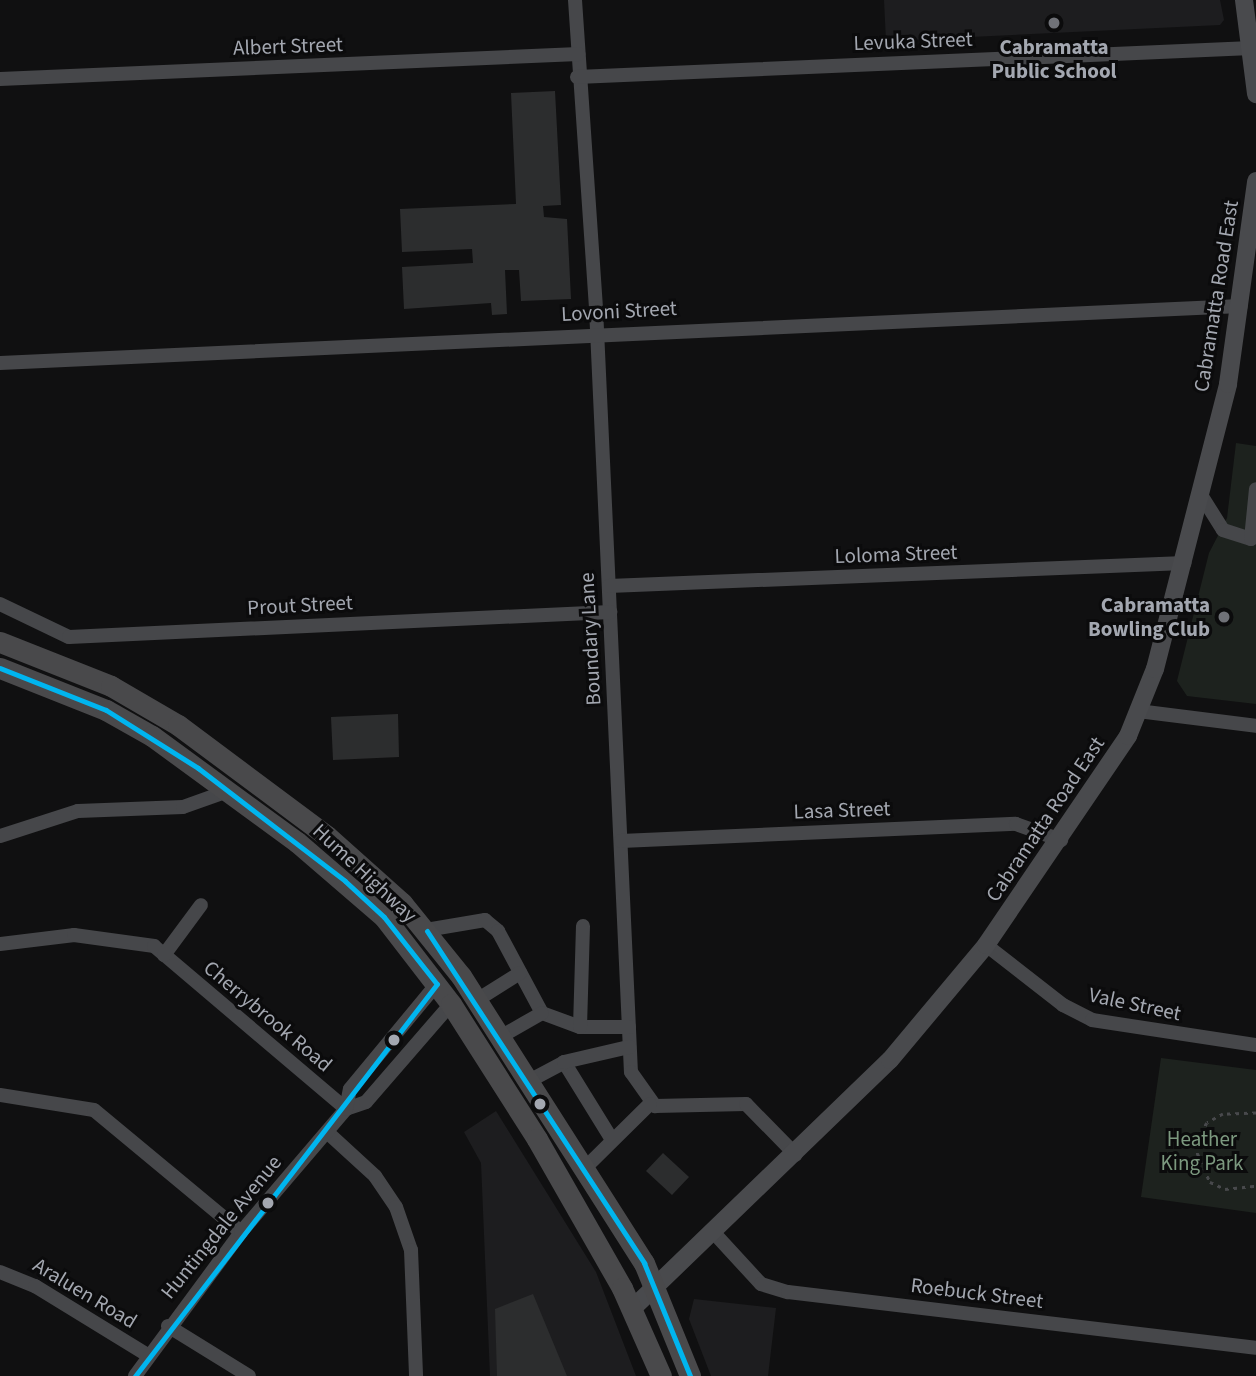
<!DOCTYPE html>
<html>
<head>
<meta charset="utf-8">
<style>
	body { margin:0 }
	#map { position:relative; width:1256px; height:1376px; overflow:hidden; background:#101011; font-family:"Source Sans 3",sans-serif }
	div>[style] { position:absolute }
	.built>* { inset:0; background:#1d1d1f }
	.green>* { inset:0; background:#1d221e }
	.building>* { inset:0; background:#2c2d2e }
	.path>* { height:2.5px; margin-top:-1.25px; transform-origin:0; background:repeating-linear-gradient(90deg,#48494c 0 3.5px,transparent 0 8.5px) }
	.minor>* { height:14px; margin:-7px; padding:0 7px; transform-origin:7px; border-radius:7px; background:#46474a }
	.major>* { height:18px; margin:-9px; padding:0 9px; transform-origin:9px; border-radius:9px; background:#494a4d }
	.highway>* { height:21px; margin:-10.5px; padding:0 10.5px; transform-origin:10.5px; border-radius:10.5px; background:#49494b }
	.bus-1>* { height:5px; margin:-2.5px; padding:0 2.5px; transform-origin:2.5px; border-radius:2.5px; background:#00b5ef }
	.dots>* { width:19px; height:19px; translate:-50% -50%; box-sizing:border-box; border:4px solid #0b0b0c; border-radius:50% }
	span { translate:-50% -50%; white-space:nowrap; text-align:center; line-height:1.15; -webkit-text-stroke:6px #0b0b0c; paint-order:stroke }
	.street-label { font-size:21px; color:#a3a7b0 }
	.poi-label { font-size:21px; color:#a3a7b0; font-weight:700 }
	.right { translate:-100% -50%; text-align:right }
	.park-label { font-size:21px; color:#7c997f }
</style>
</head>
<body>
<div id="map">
	<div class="built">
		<i style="clip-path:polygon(884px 0,1220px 0,1224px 20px,1220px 25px,886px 41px)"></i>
		<i style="clip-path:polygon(496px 1111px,596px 1272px,636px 1376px,490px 1376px,481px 1163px,464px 1132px)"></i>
		<i style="clip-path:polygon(694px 1299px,776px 1308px,768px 1376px,711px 1376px,689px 1319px)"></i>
	</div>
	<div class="green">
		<i style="clip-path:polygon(1236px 443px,1256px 446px,1256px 704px,1187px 696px,1177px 681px,1209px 553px,1227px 518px)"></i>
		<i style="clip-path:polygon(1161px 1058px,1256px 1070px,1256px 1213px,1141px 1197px)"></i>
	</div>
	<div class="building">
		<i style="clip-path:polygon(555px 91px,561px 205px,543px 206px,544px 217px,567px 219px,571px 299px,521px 301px,519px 270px,505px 270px,507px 314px,492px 315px,491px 303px,404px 309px,402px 267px,473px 263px,472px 249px,402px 252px,400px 209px,516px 204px,511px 93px)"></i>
		<i style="clip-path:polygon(398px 714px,399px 757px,333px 760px,331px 717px)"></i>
		<i style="clip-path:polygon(663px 1153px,689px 1177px,672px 1195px,646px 1171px)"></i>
		<i style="clip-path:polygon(533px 1294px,567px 1376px,497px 1376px,495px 1309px)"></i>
	</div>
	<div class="path">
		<i style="left:1256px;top:1113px;width:33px;rotate:178deg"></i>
		<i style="left:1223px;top:1114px;width:18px;rotate:151deg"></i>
		<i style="left:1207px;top:1123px;width:26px;rotate:121deg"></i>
		<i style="left:1194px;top:1145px;width:40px;rotate:66.6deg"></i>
		<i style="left:1210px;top:1182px;width:17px;rotate:25deg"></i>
		<i style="left:1225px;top:1189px;width:31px;rotate:-6deg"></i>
	</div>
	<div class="minor">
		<i style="left:575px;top:0;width:309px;rotate:86.1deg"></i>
		<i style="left:596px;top:308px;width:765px;rotate:87.38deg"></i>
		<i style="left:631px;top:1072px;width:42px;rotate:54.8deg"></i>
		<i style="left:655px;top:1106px;width:91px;rotate:-1.3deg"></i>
		<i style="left:746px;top:1104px;width:71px;rotate:45.6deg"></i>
		<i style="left:577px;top:77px;width:675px;rotate:-2.46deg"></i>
		<i style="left:0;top:79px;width:579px;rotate:-2.48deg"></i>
		<i style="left:0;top:363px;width:1242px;rotate:-2.63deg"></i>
		<i style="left:1201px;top:495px;width:41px;rotate:57.8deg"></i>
		<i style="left:1223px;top:530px;width:29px;rotate:18deg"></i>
		<i style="left:1251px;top:539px;width:50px;rotate:-84.3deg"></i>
		<i style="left:609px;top:586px;width:576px;rotate:-2.29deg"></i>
		<i style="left:0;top:604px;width:76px;rotate:25.6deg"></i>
		<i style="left:69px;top:637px;width:542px;rotate:-2.65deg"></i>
		<i style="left:1138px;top:711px;width:119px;rotate:7.2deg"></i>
		<i style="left:0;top:836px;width:82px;rotate:-17.8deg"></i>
		<i style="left:78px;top:811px;width:105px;rotate:-2.2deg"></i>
		<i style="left:183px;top:807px;width:48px;rotate:-19.6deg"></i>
		<i style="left:621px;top:841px;width:395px;rotate:-2.5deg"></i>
		<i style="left:1016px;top:824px;width:48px;rotate:19.6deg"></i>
		<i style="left:426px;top:930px;width:60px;rotate:-9.6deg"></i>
		<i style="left:485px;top:920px;width:17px;rotate:40deg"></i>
		<i style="left:498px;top:931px;width:93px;rotate:61.8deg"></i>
		<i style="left:542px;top:1013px;width:40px;rotate:20.2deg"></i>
		<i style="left:580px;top:1027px;width:49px"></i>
		<i style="left:0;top:944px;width:75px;rotate:-6.9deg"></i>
		<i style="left:74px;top:935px;width:81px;rotate:7.8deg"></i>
		<i style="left:154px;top:946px;width:252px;rotate:40.3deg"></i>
		<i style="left:986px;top:945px;width:98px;rotate:37.9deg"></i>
		<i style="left:1063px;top:1005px;width:33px;rotate:27deg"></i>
		<i style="left:1092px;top:1020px;width:166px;rotate:8.7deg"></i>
		<i style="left:164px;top:955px;width:62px;rotate:-53.5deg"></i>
		<i style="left:477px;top:1000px;width:51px;rotate:-32.1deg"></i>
		<i style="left:580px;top:1027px;width:101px;rotate:-88.3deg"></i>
		<i style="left:500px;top:1037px;width:48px;rotate:-29.7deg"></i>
		<i style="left:564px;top:1062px;width:89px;rotate:58.3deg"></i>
		<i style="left:529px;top:1081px;width:40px;rotate:-28deg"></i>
		<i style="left:564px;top:1062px;width:67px;rotate:-13deg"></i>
		<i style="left:0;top:1095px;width:95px;rotate:9.1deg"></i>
		<i style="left:94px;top:1110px;width:191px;rotate:39.7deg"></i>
		<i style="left:346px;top:1109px;width:21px;rotate:-19deg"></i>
		<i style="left:366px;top:1102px;width:130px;rotate:-49.1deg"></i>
		<i style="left:327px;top:1132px;width:65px;rotate:42.5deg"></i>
		<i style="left:375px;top:1176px;width:37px;rotate:56deg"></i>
		<i style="left:396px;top:1207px;width:46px;rotate:70.8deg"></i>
		<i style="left:411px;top:1250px;width:126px;rotate:87.7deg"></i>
		<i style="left:585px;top:1168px;width:91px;rotate:-44.6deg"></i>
		<i style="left:715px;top:1234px;width:68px;rotate:47.4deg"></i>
		<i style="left:761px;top:1284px;width:28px;rotate:17deg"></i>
		<i style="left:788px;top:1292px;width:471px;rotate:6.8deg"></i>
		<i style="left:0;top:1272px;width:38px;rotate:22deg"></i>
		<i style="left:35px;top:1286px;width:130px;rotate:31.5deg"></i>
		<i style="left:168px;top:1326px;width:95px;rotate:31.7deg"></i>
		<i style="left:135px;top:1376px;width:179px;rotate:-53.6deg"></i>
		<i style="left:241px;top:1232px;width:162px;rotate:-49.5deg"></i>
		<i style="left:346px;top:1109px;width:20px;rotate:-79deg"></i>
		<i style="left:350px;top:1089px;width:136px;rotate:-50.4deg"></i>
	</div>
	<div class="major">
		<i style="left:1244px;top:0;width:95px;rotate:82.7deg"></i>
		<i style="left:633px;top:1308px;width:357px;rotate:-44deg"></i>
		<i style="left:890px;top:1060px;width:150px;rotate:-50.1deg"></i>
		<i style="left:986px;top:945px;width:253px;rotate:-55.8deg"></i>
		<i style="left:1128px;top:736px;width:72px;rotate:-68.1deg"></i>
		<i style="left:1155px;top:669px;width:294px;rotate:-75.6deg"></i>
		<i style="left:1228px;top:384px;width:205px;rotate:-82.1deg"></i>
	</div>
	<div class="highway">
		<i style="left:0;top:642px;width:119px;rotate:21.6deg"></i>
		<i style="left:111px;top:686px;width:78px;rotate:30.2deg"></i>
		<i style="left:178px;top:725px;width:186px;rotate:36.7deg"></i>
		<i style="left:327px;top:836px;width:101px;rotate:41.8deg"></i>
		<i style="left:402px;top:903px;width:94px;rotate:51.1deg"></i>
		<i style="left:461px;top:976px;width:340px;rotate:57.5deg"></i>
		<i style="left:644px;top:1263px;width:122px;rotate:67.8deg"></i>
		<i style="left:0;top:668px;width:114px;rotate:21.6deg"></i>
		<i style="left:106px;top:710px;width:53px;rotate:29.5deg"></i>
		<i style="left:152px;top:736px;width:180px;rotate:36.2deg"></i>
		<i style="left:297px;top:842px;width:115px;rotate:40.8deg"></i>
		<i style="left:384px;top:917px;width:110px;rotate:52.4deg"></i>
		<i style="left:451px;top:1004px;width:160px;rotate:57.5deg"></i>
		<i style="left:537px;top:1139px;width:172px;rotate:60.3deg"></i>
		<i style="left:622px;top:1288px;width:96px;rotate:66.1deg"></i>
	</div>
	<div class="bus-1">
		<i style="left:0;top:668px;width:114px;rotate:21.6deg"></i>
		<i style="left:106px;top:710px;width:109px;rotate:32.2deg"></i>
		<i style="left:198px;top:768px;width:185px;rotate:37.5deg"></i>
		<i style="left:345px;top:881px;width:53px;rotate:42.7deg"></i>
		<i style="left:384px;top:917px;width:85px;rotate:51.7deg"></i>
		<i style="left:437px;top:984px;width:495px;rotate:127.6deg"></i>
		<i style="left:427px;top:931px;width:397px;rotate:56.8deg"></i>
		<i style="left:644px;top:1263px;width:122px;rotate:67.8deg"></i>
	</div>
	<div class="dots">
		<i style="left:1054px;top:23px;background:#707278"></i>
		<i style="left:1224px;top:617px;background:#707278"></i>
		<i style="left:394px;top:1040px;background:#a3a7b0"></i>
		<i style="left:540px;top:1104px;background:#a3a7b0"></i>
		<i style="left:268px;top:1203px;background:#a3a7b0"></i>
	</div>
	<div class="street-label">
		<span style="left:913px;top:41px;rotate:-2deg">Levuka Street</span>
		<span style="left:288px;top:46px;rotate:-2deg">Albert Street</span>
		<span style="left:1216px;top:296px;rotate:-81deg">Cabramatta Road East</span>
		<span style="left:619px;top:311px;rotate:-3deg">Lovoni Street</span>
		<span style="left:896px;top:554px;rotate:-2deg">Loloma Street</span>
		<span style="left:300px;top:605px;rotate:-3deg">Prout Street</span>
		<span style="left:590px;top:639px;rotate:-93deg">Boundary Lane</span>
		<span style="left:842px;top:810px;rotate:-2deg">Lasa Street</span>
		<span style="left:1045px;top:819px;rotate:-56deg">Cabramatta Road East</span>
		<span style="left:365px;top:873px;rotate:43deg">Hume Highway</span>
		<span style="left:1135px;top:1004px;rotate:12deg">Vale Street</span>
		<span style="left:268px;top:1016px;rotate:40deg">Cherrybrook Road</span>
		<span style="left:221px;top:1227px;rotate:-51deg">Huntingdale Avenue</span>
		<span style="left:85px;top:1293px;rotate:31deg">Araluen Road</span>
		<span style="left:977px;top:1293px;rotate:7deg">Roebuck Street</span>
	</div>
	<div class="poi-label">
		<span style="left:1054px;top:59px">Cabramatta<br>Public School</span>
		<span class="right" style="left:1210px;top:617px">Cabramatta<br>Bowling Club</span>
	</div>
	<div class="park-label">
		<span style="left:1202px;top:1151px">Heather<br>King Park</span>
	</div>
</div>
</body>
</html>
